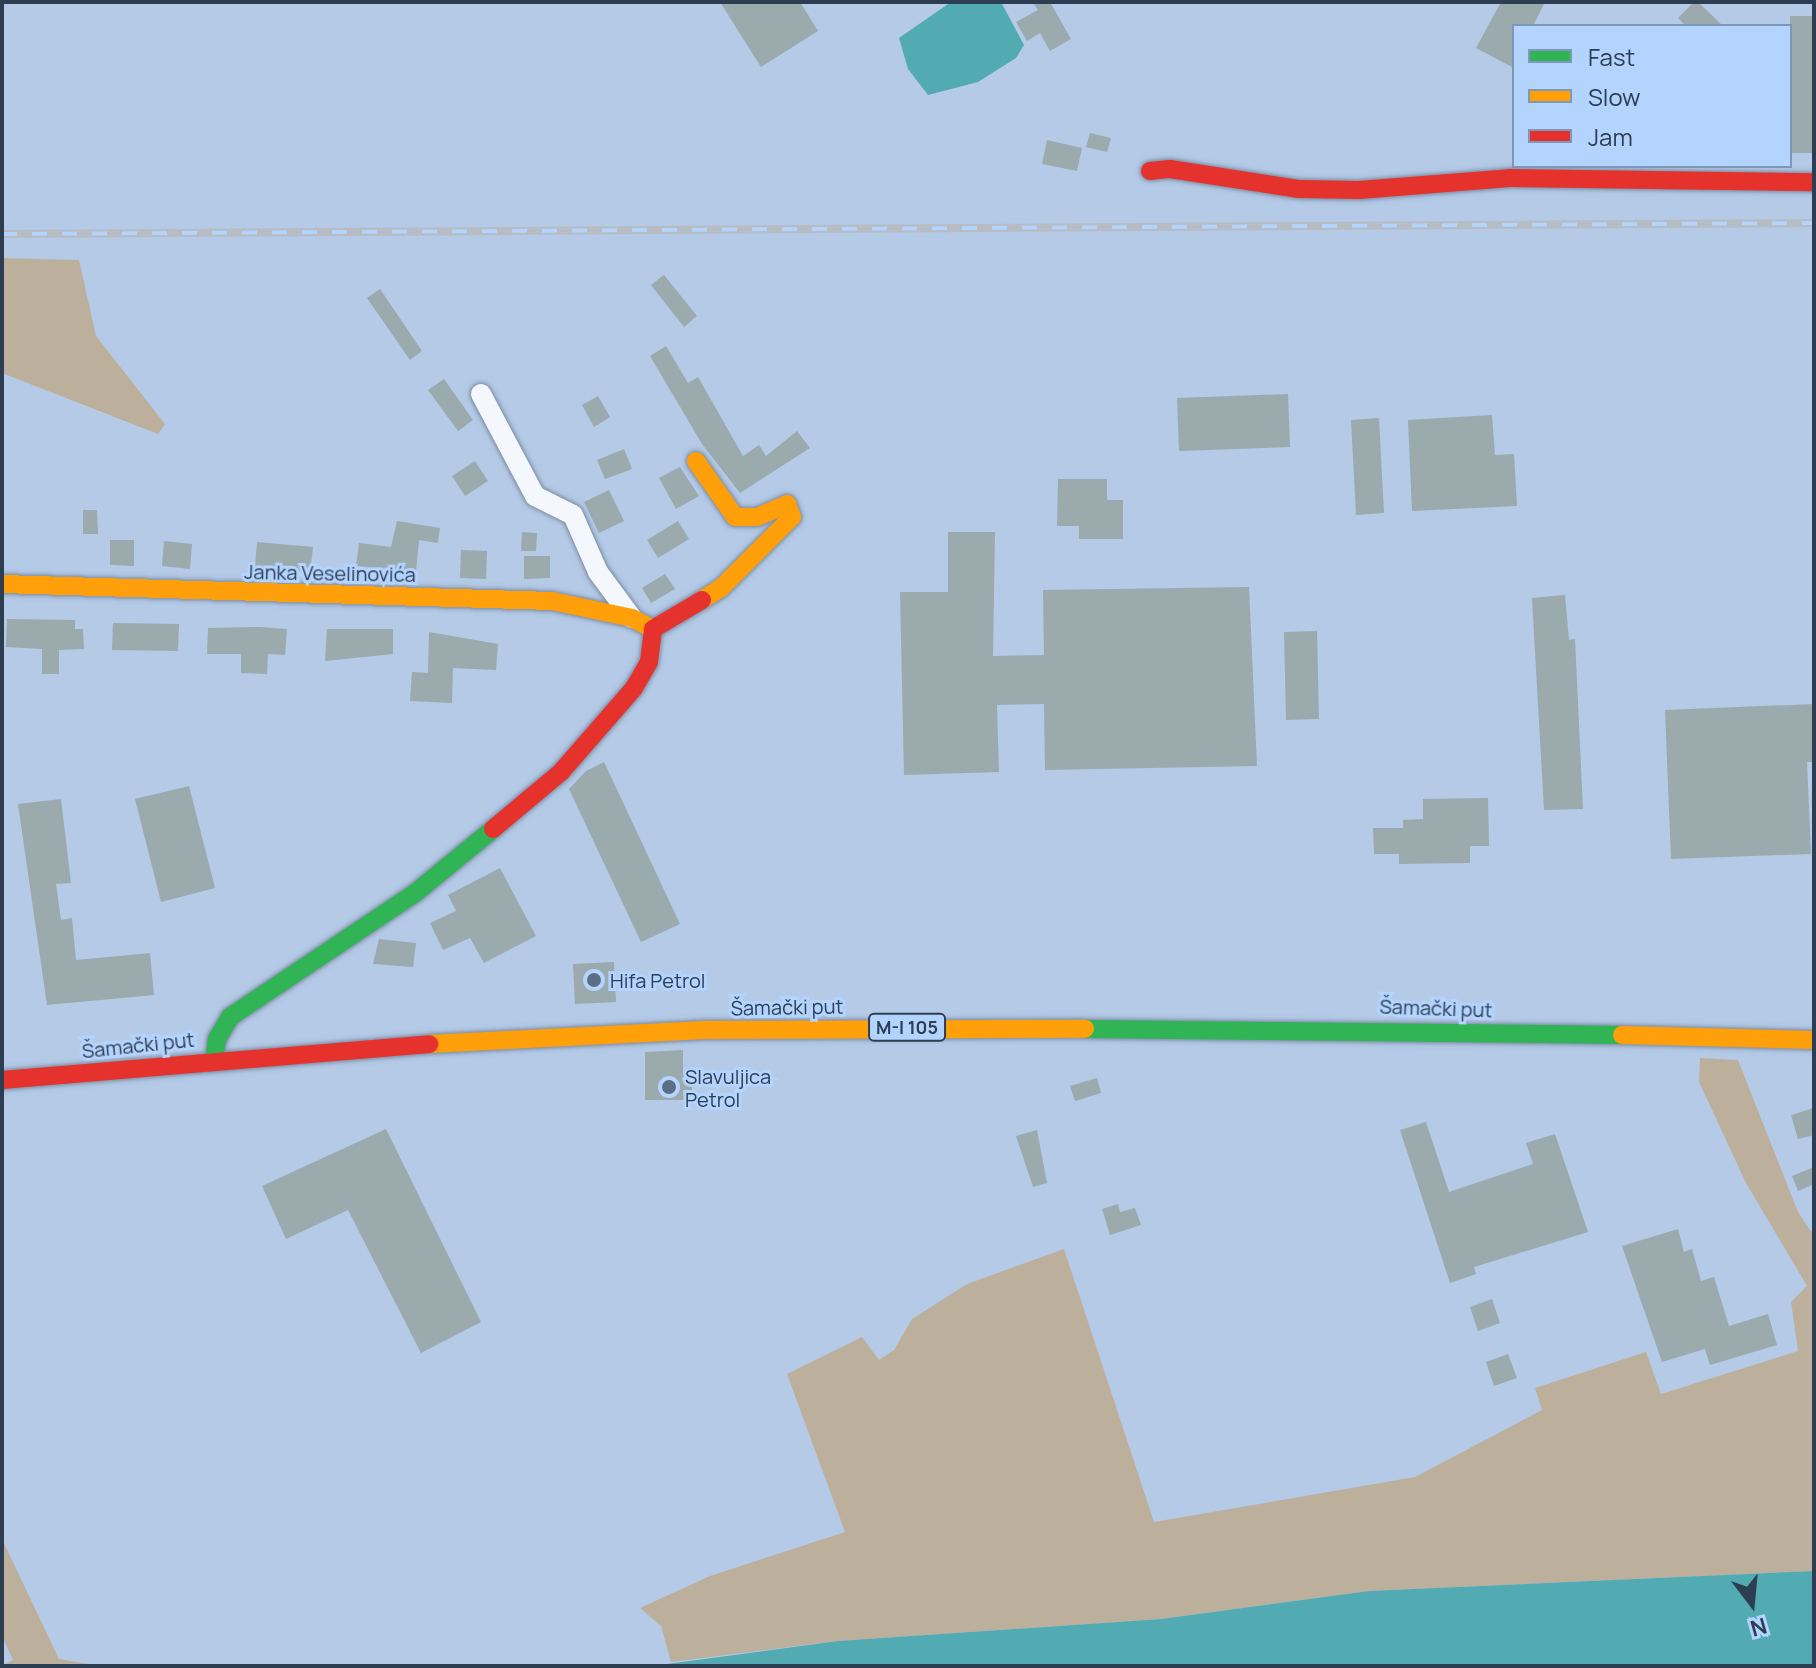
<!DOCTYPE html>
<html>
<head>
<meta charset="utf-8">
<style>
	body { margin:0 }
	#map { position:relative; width:1816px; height:1668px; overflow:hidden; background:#b4cae7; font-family:Manrope,sans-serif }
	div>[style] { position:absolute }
	.green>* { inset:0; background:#bcb09d }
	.water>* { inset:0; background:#52aab3 }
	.building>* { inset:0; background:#9aaaad }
	.roads { filter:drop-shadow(0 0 2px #7c8ca2) drop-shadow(0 0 2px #7c8ca2) }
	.street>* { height:20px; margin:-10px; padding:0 10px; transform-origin:10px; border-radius:10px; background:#f4f7fb }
	.fast>* { height:18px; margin:-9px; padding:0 9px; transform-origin:9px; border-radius:9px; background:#30b455 }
	.slow>* { height:18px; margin:-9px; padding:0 9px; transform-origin:9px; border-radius:9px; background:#ff9f0a }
	.jam>* { height:18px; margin:-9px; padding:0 9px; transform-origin:9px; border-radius:9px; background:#e5322d }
	.rail>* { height:8px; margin-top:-4px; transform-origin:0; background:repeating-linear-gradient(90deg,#b3d4fe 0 15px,#b7bcc2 0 30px); box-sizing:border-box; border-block:2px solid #b7bcc2 }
	.dots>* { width:22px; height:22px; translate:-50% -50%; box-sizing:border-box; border:4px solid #b3d4fe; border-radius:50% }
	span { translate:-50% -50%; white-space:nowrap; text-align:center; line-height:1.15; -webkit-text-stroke:6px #b3d4fe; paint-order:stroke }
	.shield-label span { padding:2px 6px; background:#b3d4fe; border:2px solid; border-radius:6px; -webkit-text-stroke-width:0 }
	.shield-label { font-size:18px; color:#2d3d52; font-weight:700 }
	.street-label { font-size:20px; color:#2d3d52 }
	.poi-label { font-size:20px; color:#2d3d52 }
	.left { translate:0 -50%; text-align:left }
	.frame { position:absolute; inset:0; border:4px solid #2d3d52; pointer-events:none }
	.legend { position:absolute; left:1512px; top:24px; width:280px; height:144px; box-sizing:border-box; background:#b3d4fe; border:2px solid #7d98b9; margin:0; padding:10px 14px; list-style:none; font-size:24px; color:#2d3d52 }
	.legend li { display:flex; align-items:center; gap:16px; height:40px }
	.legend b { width:40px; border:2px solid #7d98b9 }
	.north { position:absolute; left:1712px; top:1564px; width:80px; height:80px; -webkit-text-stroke:6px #b3d4fe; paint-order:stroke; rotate:164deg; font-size:22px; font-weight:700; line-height:32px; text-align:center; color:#2d3d52 }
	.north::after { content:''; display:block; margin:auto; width:28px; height:36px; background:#2d3d52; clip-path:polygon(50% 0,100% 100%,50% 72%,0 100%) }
</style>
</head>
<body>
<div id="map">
	<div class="green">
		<i style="clip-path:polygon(2px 258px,79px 260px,96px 336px,165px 424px,158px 434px,2px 373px)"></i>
		<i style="clip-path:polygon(1700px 1058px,1738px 1060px,1798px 1212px,1814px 1236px,1814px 1571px,1369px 1591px,1161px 1619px,838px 1641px,671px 1662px,661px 1626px,640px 1608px,710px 1576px,845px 1532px,787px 1374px,862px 1337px,879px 1360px,894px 1350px,912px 1319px,967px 1284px,1064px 1249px,1154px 1522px,1415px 1477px,1542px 1410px,1535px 1388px,1646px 1352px,1661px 1394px,1798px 1351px,1791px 1302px,1807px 1286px,1746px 1183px,1699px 1082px)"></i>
		<i style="clip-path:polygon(2px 1539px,59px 1659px,100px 1666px,2px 1666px,13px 1660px,2px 1636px)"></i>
	</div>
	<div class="water">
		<i style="clip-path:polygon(951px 2px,1001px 2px,1024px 45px,1016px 58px,978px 82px,928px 95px,908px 69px,899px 38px)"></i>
		<i style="clip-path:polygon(1814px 1571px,1814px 1666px,652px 1666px,838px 1641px,1161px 1619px,1369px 1591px)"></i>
	</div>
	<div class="building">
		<i style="clip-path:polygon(720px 2px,800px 2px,818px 31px,761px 67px)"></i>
		<i style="clip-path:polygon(1033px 2px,1050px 2px,1071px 39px,1050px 51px,1040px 33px,1027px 41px,1016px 22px,1038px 10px)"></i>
		<i style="clip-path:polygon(1501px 2px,1545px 2px,1533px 26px,1514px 26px,1514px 68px,1476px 48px)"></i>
		<i style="clip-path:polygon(1694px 2px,1698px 2px,1723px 26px,1686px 26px,1678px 18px)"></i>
		<i style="clip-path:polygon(1790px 16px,1814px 16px,1814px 153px,1790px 153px)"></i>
		<i style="clip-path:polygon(1090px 133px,1111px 138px,1107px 152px,1086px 147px)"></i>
		<i style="clip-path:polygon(1047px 140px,1082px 148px,1077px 171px,1042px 164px)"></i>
		<i style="clip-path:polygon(664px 275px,697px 316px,684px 327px,651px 285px)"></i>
		<i style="clip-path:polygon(380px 289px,422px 351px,410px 360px,367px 298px)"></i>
		<i style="clip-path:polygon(666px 346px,688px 383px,698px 377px,743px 456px,759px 445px,766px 456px,797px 431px,810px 448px,740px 493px,702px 444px,650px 356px)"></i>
		<i style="clip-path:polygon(444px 379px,473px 420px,458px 431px,428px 390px)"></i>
		<i style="clip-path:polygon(1288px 394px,1290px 447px,1179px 451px,1177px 398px)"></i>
		<i style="clip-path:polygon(598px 396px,610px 417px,594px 427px,582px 405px)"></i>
		<i style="clip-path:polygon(1492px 415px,1495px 455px,1514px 454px,1517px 506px,1412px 511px,1408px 420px)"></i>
		<i style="clip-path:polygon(1379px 418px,1384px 513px,1356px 515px,1351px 420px)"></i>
		<i style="clip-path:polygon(624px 449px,632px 469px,605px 479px,597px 460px)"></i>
		<i style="clip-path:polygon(475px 461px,488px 481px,465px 496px,452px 476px)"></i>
		<i style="clip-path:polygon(680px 467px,699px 496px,676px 509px,659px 478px)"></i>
		<i style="clip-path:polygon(1058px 479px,1107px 479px,1107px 500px,1123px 500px,1123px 539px,1079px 539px,1079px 526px,1057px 526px)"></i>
		<i style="clip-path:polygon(609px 490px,624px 521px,599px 533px,584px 502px)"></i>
		<i style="clip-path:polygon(83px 510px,97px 510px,98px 534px,83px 534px)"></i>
		<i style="clip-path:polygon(397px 521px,440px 528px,438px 543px,419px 540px,416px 572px,356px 566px,359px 543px,391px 547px)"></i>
		<i style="clip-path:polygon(678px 521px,689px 539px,658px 558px,647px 540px)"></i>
		<i style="clip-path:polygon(522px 532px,537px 533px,536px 551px,521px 551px)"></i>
		<i style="clip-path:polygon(948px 532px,995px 532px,993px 656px,1044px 655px,1043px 590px,1249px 587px,1257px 766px,1045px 770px,1044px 704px,997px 705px,999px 772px,904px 775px,900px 592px,948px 592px)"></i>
		<i style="clip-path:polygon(110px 540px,134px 540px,134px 566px,110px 565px)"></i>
		<i style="clip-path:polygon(164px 541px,192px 544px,190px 569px,162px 566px)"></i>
		<i style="clip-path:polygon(257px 542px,313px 547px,310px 572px,255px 567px)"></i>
		<i style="clip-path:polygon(461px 550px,487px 551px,486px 579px,460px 578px)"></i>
		<i style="clip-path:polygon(524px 556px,550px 556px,550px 578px,524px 579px)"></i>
		<i style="clip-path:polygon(665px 574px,675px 589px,651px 603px,642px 588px)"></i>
		<i style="clip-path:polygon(1565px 595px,1569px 640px,1575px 639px,1583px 809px,1544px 810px,1532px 598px)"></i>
		<i style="clip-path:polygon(7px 619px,75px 620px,75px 629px,83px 629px,84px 649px,59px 650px,59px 674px,42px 674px,42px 649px,6px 647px)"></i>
		<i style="clip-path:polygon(113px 623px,179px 624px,178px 651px,112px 650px)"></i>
		<i style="clip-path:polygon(260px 627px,287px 629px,285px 655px,268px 654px,267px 674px,241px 673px,241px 654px,207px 654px,208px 628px)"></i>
		<i style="clip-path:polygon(327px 629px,393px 629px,393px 654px,325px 661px)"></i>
		<i style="clip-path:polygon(1317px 631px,1319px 719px,1286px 720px,1284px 632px)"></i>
		<i style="clip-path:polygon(429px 632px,498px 644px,496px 670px,453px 668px,452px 703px,410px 701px,412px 672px,428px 673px)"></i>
		<i style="clip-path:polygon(1814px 704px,1814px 762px,1807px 762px,1811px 854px,1671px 859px,1665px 710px)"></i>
		<i style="clip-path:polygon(604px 762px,680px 924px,641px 942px,569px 789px,586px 771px)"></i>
		<i style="clip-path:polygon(189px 786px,215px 888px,161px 902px,135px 799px)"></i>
		<i style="clip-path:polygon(1488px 798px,1489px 846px,1470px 846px,1470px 863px,1399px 864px,1399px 854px,1374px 854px,1373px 828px,1403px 828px,1403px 820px,1423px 819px,1423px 799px)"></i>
		<i style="clip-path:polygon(61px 799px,71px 883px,56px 884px,61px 920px,72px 918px,76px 960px,150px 953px,154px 995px,47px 1005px,18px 804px)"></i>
		<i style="clip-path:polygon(500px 868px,536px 936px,484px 963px,470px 938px,443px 950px,430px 923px,456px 911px,448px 895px)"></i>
		<i style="clip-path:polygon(379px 939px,416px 943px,413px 967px,373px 964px)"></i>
		<i style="clip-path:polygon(614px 962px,616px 1002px,575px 1004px,573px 964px)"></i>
		<i style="clip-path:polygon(683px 1050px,683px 1074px,692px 1074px,692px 1100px,645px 1100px,645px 1052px)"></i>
		<i style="clip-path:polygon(1097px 1078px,1101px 1093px,1075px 1101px,1070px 1086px)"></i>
		<i style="clip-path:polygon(1814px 1108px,1814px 1135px,1798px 1139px,1791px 1115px)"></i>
		<i style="clip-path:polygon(1426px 1122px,1449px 1192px,1533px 1164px,1526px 1143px,1555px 1134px,1588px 1232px,1474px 1267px,1476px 1274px,1450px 1283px,1400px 1130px)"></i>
		<i style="clip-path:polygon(386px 1129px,481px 1322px,421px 1353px,348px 1210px,286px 1239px,262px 1186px)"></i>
		<i style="clip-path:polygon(1037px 1130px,1047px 1183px,1033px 1187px,1016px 1136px)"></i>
		<i style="clip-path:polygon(1814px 1167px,1814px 1184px,1798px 1191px,1792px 1176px)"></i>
		<i style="clip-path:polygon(1118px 1204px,1120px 1212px,1135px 1208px,1141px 1225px,1110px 1235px,1102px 1209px)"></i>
		<i style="clip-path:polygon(1678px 1229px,1684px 1252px,1692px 1249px,1701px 1281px,1714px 1277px,1729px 1326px,1768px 1314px,1777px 1345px,1710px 1365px,1705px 1349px,1662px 1362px,1622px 1246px)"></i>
		<i style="clip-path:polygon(1492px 1299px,1500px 1323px,1478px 1331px,1470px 1307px)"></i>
		<i style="clip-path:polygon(1508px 1354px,1517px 1378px,1494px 1386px,1486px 1362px)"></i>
	</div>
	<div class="roads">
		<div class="street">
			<i style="left:481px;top:394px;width:115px;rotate:62.1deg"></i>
			<i style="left:535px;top:496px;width:42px;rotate:26.6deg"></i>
			<i style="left:573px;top:515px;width:62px;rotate:66.3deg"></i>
			<i style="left:598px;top:572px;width:57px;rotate:53.5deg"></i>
		</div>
		<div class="fast">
			<i style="left:1085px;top:1029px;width:537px;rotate:0.64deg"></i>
			<i style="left:214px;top:1060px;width:21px;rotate:-82deg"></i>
			<i style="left:217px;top:1039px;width:26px;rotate:-59deg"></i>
			<i style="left:230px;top:1017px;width:221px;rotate:-33.8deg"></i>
			<i style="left:414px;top:894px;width:102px;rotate:-39.4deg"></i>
		</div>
		<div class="slow">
			<i style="left:696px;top:461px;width:68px;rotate:55.1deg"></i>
			<i style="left:735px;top:517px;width:22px"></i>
			<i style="left:757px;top:517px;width:33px;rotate:-23deg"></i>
			<i style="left:787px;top:504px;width:14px;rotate:69deg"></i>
			<i style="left:792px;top:517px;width:100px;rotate:135deg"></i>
			<i style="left:721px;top:588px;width:22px;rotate:148deg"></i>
			<i style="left:2px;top:584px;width:550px;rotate:1.77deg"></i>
			<i style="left:552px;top:601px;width:82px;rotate:12deg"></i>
			<i style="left:632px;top:618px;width:24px;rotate:28deg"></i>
			<i style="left:1622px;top:1035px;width:192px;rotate:1.5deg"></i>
			<i style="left:429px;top:1044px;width:281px;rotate:-2.9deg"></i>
			<i style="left:710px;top:1030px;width:375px;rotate:-0.2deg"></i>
		</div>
		<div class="jam">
			<i style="left:1150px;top:171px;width:20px;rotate:-6deg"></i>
			<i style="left:1170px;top:169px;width:131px;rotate:8.8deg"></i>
			<i style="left:1299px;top:189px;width:60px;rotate:1deg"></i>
			<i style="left:1359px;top:190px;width:151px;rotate:-4.5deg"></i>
			<i style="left:1510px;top:178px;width:304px;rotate:0.8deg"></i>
			<i style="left:493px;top:829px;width:89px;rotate:-40deg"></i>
			<i style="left:561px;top:772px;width:111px;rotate:-49deg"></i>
			<i style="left:634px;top:688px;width:30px;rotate:-60deg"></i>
			<i style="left:649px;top:662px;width:33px;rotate:-83deg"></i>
			<i style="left:653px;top:629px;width:57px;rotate:-30.6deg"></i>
			<i style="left:2px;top:1080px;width:429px;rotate:-4.8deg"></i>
		</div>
	</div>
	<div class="rail">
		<i style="left:2px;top:234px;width:1812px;rotate:-0.35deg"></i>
	</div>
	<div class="dots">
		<i style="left:594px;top:980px;background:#5c6e86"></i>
		<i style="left:669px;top:1087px;background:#5c6e86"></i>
	</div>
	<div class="shield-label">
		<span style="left:907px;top:1027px">M-I 105</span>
	</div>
	<div class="street-label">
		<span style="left:330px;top:573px;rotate:1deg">Janka Veselinovića</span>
		<span style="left:787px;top:1007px;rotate:-1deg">Šamački put</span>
		<span style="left:1436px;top:1008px;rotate:2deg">Šamački put</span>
		<span style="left:138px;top:1045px;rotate:-6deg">Šamački put</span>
	</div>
	<div class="poi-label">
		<span class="left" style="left:610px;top:980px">Hifa Petrol</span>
		<span class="left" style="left:685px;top:1088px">Slavuljica<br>Petrol</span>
	</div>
	<div class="frame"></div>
	<ul class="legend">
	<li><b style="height:10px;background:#30b455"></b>Fast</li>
	<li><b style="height:10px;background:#ff9f0a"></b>Slow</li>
	<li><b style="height:10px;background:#e5322d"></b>Jam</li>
	</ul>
	<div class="north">N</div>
</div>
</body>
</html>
